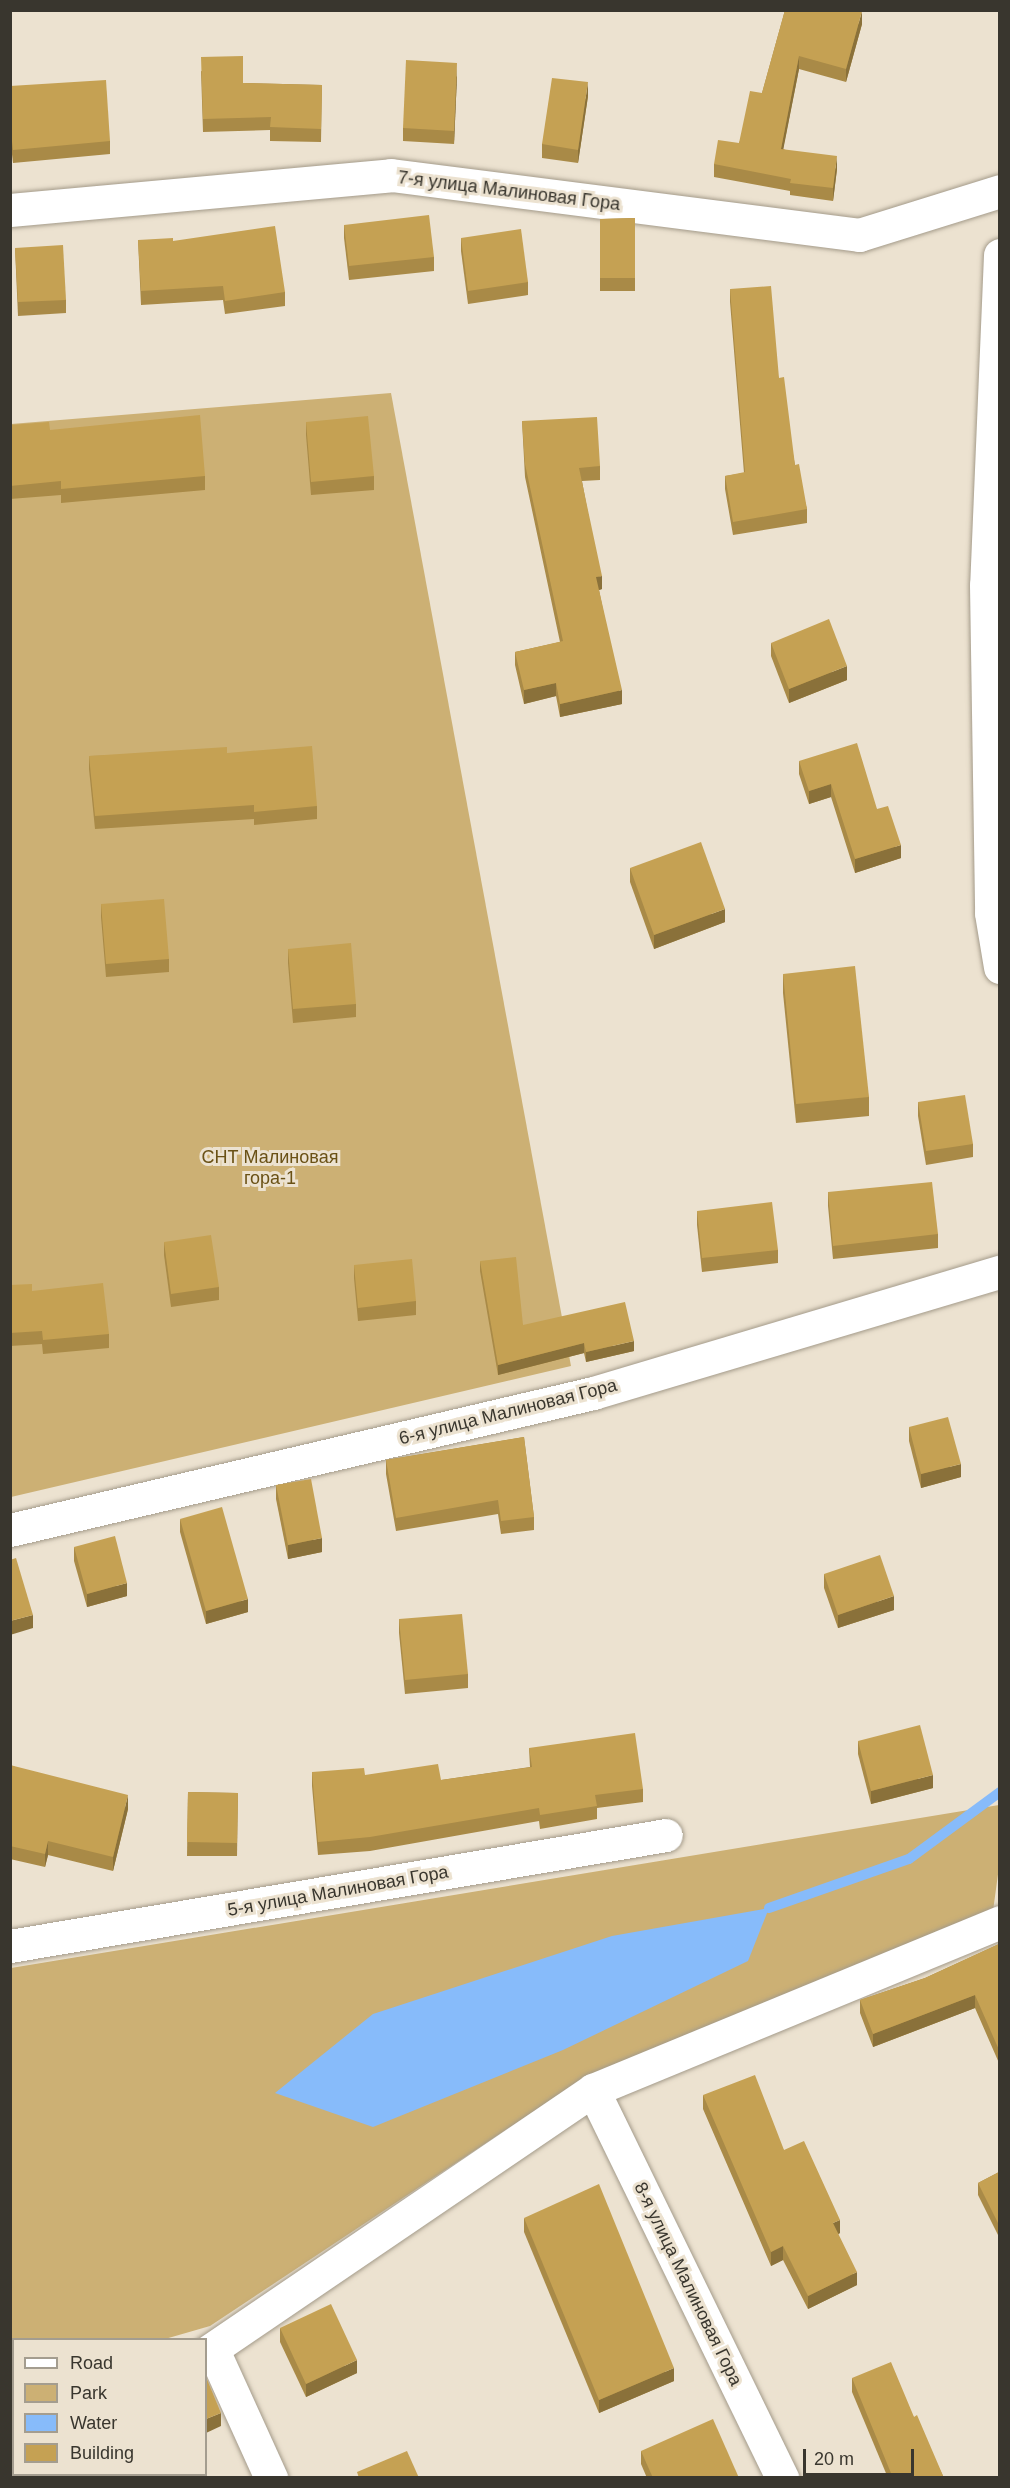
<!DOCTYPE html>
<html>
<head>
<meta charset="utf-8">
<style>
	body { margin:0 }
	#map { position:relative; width:1010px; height:2488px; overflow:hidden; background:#ece2d0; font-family:Arial,sans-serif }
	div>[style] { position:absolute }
	.green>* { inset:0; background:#ccb074 }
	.water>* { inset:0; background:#87bbfa }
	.stream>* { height:10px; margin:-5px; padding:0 5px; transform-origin:5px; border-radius:5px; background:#87bbfa }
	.roads { filter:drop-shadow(0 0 2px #a49b8a) drop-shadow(0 0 2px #a49b8a) }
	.minor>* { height:33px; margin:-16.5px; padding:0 16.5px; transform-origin:16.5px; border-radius:16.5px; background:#fff }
	.wall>* { inset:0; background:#a98a47 }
	.shaded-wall>* { inset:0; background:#8a713a }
	.building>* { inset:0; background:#c5a153 }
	span { translate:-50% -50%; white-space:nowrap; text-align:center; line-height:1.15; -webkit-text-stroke:6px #ece2d0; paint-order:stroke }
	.street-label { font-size:18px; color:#39362e }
	.park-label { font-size:18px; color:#6a5115 }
	.frame { position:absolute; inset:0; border:12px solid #39362e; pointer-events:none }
	.legend { position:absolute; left:12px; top:2338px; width:195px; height:138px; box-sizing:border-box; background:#ece2d0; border:2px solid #a49d8f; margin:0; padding:8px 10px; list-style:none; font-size:18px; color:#39362e }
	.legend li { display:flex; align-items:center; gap:12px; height:30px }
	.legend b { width:30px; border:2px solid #a49d8f }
	.scale { position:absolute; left:803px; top:2449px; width:111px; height:27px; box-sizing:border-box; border:3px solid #39362e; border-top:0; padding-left:8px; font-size:18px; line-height:21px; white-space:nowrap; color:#39362e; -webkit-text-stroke:4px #ece2d0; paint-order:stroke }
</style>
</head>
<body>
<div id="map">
	<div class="green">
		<i style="clip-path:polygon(391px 393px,571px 1366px,11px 1497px,11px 424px)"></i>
		<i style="clip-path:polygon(999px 1805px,999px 1867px,993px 1911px,587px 2076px,210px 2326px,165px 2339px,14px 2340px,11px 2386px,11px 1968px)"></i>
	</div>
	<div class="water">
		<i style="clip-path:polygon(769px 1908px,748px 1961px,563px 2050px,373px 2127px,275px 2093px,373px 2014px,612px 1936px)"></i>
	</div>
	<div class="stream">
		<i style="left:769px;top:1908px;width:148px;rotate:-19.3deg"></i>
		<i style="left:909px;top:1859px;width:113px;rotate:-36.4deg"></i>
	</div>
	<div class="roads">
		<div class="minor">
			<i style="left:10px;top:210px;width:383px;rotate:-5.2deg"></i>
			<i style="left:391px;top:175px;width:472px;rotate:7.3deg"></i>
			<i style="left:859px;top:235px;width:148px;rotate:-17.3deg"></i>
			<i style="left:1000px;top:255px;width:330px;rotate:92.4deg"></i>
			<i style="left:986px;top:585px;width:328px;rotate:89.1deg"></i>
			<i style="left:991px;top:913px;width:55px;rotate:80.5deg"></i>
			<i style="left:10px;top:1530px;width:599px;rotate:-13.22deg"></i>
			<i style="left:593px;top:1393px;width:425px;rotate:-16.6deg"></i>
			<i style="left:10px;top:1946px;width:665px;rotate:-9.6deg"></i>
			<i style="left:593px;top:2090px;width:432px;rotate:64deg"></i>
			<i style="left:213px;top:2350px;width:141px;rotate:65.6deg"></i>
			<i style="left:206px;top:2353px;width:468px;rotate:-34.2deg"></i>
			<i style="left:593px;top:2090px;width:440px;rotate:-22.4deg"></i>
			<i style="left:10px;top:2413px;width:4px;rotate:-14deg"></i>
		</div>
	</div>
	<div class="wall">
		<i style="clip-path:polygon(785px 10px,862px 24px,846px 82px,799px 69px,783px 149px,837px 169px,833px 201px,790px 195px,790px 191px,714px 177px,714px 164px,739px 143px,762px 93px)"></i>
		<i style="clip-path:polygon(201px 71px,243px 83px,322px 85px,321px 142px,270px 141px,270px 130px,203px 132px)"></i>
		<i style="clip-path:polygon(457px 76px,454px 144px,403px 141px,403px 128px)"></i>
		<i style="clip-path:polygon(10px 86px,110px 141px,110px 154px,13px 163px,10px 137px)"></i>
		<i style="clip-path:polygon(588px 96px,578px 163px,542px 158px,542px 144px)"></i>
		<i style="clip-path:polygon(635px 218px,635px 291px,600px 291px,600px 219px)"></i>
		<i style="clip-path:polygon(344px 225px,434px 257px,434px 271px,349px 280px,344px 238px)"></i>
		<i style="clip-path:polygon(461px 238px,528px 282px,528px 295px,468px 304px,461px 251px)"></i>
		<i style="clip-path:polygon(138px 240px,173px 241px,285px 292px,285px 306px,225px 314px,223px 300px,141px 305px)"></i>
		<i style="clip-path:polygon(15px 248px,66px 300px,66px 313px,18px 316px)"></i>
		<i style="clip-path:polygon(730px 289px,779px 378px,795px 465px,807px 509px,807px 523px,733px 535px,725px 489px,725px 476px,744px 473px,730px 302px)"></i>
		<i style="clip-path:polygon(522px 421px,600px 466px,600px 480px,582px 481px,602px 589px,599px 590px,622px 704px,560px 717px,556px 696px,524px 704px,515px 665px,515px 652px,560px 642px,525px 477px)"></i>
		<i style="clip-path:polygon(306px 422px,374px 476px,374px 490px,311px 495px,306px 435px)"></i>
		<i style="clip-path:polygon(10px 425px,50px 430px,205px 476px,205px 490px,61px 503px,61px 495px,10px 499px)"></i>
		<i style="clip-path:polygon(771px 643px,847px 680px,789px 703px,771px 656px)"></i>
		<i style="clip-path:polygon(227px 753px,317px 806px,317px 819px,254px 825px,254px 819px,95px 829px,89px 769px,89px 756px)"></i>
		<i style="clip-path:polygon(799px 761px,877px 809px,901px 858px,855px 873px,831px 797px,809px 804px,799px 774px)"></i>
		<i style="clip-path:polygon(630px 868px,725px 922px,654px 949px,630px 882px)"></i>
		<i style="clip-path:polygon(101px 904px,169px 959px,169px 972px,106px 977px,101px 917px)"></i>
		<i style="clip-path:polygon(288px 949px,356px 1004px,356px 1017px,293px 1023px,288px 963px)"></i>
		<i style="clip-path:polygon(783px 974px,869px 1097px,869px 1116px,796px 1123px,783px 993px)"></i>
		<i style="clip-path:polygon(918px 1102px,973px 1144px,973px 1157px,926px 1165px,918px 1116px)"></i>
		<i style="clip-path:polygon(828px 1192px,938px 1234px,938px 1248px,833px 1259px,828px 1206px)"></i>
		<i style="clip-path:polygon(697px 1211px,778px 1250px,778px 1263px,702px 1272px,697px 1225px)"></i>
		<i style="clip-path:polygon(164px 1242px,219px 1287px,219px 1300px,171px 1307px,164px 1255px)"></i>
		<i style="clip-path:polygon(480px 1261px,523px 1325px,634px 1351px,586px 1362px,584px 1353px,498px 1375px,480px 1271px)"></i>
		<i style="clip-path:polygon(354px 1265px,416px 1301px,416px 1315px,358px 1321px,354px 1278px)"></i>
		<i style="clip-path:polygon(10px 1285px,32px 1291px,109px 1334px,109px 1348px,43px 1354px,42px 1344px,10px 1346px)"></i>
		<i style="clip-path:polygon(909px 1427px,961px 1477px,921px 1488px,909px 1441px)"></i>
		<i style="clip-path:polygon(524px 1437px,534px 1517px,534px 1530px,501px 1534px,498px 1514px,396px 1531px,386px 1474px,386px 1460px)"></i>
		<i style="clip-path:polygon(276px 1485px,322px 1552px,288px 1559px,276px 1499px)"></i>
		<i style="clip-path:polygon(180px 1519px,248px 1612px,206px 1624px,180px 1532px)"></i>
		<i style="clip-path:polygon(74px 1547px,127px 1596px,87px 1607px,74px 1561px)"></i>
		<i style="clip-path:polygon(824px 1574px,894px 1610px,838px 1628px,824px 1588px)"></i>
		<i style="clip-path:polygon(399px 1619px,468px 1674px,468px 1688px,405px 1694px,399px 1633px)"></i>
		<i style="clip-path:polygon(858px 1741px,933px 1788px,871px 1804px,858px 1754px)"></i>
		<i style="clip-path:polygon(529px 1748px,643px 1789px,643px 1802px,597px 1808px,597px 1819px,540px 1829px,539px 1821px,370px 1851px,318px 1855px,312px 1786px,312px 1772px,441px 1780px,530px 1767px)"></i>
		<i style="clip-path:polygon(10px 1765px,128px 1809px,113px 1871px,48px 1855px,45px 1867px,10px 1859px)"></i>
		<i style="clip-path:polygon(188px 1792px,238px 1793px,237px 1856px,187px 1856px)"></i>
		<i style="clip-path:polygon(999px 1944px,999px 2063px,975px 2008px,873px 2047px,860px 2013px,860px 2000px,925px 1978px)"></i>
		<i style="clip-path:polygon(703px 2095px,784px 2150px,840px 2233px,838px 2234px,857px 2285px,808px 2309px,783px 2260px,771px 2266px,703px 2109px)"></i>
		<i style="clip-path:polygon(999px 2172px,999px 2237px,978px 2195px,978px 2183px)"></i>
		<i style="clip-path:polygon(524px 2218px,674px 2381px,599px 2413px,524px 2232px)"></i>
		<i style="clip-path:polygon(280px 2328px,357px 2373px,306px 2397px,280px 2342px)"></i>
		<i style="clip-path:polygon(852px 2378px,914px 2417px,944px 2478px,888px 2478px,852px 2392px)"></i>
		<i style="clip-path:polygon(641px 2451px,739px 2478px,647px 2478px,641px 2464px)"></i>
	</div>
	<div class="shaded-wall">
		<i style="clip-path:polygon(862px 11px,862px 24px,846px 82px,846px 69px)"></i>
		<i style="clip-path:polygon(799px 56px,799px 69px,781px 161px,781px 149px)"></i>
		<i style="clip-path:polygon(457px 63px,457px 76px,454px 144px,454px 131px)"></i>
		<i style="clip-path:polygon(588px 82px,588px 96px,578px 163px,578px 150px)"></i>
		<i style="clip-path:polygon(837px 156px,837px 169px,833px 201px,833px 188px)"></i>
		<i style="clip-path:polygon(602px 576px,602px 589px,596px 591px,596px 577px)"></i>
		<i style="clip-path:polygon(847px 666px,847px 680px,789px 703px,789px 689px)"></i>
		<i style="clip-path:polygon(556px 683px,556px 696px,524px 704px,524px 690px)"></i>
		<i style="clip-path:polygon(622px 690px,622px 704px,560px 717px,560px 704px)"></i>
		<i style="clip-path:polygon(831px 784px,831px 797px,809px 804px,809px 791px)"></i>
		<i style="clip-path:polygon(901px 845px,901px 858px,855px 873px,855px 859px)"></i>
		<i style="clip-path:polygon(725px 909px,725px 922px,654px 949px,654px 935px)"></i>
		<i style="clip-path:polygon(634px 1341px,634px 1351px,586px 1362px,586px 1352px)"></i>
		<i style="clip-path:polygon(584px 1343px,584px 1353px,498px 1375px,498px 1365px)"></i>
		<i style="clip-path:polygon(961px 1464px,961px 1477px,921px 1488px,921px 1474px)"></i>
		<i style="clip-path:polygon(322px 1538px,322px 1552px,288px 1559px,288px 1545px)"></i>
		<i style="clip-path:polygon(127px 1583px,127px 1596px,87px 1607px,87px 1594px)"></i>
		<i style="clip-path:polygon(894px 1596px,894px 1610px,838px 1628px,838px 1615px)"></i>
		<i style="clip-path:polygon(248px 1599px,248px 1612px,206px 1624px,206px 1611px)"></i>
		<i style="clip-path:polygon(33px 1615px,33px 1628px,10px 1635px,10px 1621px)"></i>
		<i style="clip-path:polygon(933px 1775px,933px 1788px,871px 1804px,871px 1791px)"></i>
		<i style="clip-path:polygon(128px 1795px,128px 1809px,113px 1871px,113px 1857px)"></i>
		<i style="clip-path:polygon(48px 1841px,48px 1855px,45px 1867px,45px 1854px)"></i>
		<i style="clip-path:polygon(975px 1995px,975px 2008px,873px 2047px,873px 2034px)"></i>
		<i style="clip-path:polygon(840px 2220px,840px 2233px,833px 2237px,833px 2223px)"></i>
		<i style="clip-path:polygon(783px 2246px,783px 2260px,771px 2266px,771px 2252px)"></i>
		<i style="clip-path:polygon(857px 2272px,857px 2285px,808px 2309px,808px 2296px)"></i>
		<i style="clip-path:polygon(357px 2360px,357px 2373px,306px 2397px,306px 2384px)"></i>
		<i style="clip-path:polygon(674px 2368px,674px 2381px,599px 2413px,599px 2400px)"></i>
		<i style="clip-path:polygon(221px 2413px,221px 2426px,206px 2433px,206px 2419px)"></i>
	</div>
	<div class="building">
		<i style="clip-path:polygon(785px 10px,862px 11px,846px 69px,799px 56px,781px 149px,837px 156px,833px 188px,790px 183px,791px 179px,714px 164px,718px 140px,739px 143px,750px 91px,762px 93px)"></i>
		<i style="clip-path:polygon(243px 56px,243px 83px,322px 85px,321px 129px,270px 127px,271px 117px,203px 119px,201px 57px)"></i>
		<i style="clip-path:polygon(406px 60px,457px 63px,454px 131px,403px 128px)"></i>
		<i style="clip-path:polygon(552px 78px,588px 82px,578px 150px,542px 144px)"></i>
		<i style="clip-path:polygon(106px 80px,110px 141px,13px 150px,10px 124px,10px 86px)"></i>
		<i style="clip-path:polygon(429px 215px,434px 257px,349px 266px,344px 225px)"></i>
		<i style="clip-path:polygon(635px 218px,635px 278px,600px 278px,600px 219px)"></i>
		<i style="clip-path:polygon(275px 226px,285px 292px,225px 301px,223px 286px,141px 291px,138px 240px,173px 238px,173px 241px)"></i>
		<i style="clip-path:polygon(521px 229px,528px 282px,468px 291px,461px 238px)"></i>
		<i style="clip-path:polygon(63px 245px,66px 300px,18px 302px,15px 248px)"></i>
		<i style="clip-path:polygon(771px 286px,779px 378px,784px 377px,795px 465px,799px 464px,807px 509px,733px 522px,725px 476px,745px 472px,730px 289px)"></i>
		<i style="clip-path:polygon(200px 415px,205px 476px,61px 489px,61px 481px,10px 486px,10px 425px,49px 422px,50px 430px)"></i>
		<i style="clip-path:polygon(368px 416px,374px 476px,311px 482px,306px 422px)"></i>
		<i style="clip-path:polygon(597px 417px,600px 466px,579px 468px,602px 576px,596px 577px,622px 690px,560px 704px,556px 683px,524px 690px,515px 652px,563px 641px,525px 464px,522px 421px)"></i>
		<i style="clip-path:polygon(829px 619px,847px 666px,789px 689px,771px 643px)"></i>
		<i style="clip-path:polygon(857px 743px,877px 809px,888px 806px,901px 845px,855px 859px,831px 784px,809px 791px,799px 761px)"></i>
		<i style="clip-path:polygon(312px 746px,317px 806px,254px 812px,254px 805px,95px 816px,89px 756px,227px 747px,227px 753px)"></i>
		<i style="clip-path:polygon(701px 842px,725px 909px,654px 935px,630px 868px)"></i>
		<i style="clip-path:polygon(164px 899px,169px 959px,106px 964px,101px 904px)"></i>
		<i style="clip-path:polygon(351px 943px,356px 1004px,293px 1009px,288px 949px)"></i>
		<i style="clip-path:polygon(855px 966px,869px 1097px,796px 1104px,783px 974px)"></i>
		<i style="clip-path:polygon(965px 1095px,973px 1144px,926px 1151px,918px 1102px)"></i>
		<i style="clip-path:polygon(932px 1182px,938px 1234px,833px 1246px,828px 1192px)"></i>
		<i style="clip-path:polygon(772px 1202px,778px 1250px,702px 1258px,697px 1211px)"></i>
		<i style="clip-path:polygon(211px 1235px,219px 1287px,171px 1294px,164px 1242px)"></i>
		<i style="clip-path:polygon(516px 1257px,523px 1325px,625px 1302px,634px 1341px,586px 1352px,584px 1343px,498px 1365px,480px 1261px)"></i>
		<i style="clip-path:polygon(412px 1259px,416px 1301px,358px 1308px,354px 1265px)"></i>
		<i style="clip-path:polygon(103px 1283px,109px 1334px,43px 1340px,42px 1331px,10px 1333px,10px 1285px,32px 1284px,32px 1291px)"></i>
		<i style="clip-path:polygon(948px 1417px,961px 1464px,921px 1474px,909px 1427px)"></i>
		<i style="clip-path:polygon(524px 1437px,534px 1517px,501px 1521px,498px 1500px,396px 1518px,386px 1460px)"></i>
		<i style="clip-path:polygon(311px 1479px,322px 1538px,288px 1545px,276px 1485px)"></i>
		<i style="clip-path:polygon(222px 1507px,248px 1599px,206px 1611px,180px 1519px)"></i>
		<i style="clip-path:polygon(115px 1536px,127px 1583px,87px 1594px,74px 1547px)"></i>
		<i style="clip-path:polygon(880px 1555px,894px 1596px,838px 1615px,824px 1574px)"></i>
		<i style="clip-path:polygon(16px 1558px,33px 1615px,10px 1621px,10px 1560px)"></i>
		<i style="clip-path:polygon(462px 1614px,468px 1674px,405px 1680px,399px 1619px)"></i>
		<i style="clip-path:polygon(920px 1725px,933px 1775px,871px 1791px,858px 1741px)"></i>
		<i style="clip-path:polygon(635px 1733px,643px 1789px,595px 1795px,597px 1806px,540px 1815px,539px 1808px,370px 1837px,318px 1842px,312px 1772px,364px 1768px,365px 1775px,438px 1764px,441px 1780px,532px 1767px,529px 1748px)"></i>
		<i style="clip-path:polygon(10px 1765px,128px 1795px,113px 1857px,48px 1841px,45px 1854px,10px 1846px)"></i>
		<i style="clip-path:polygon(188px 1792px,238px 1793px,237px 1843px,187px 1842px)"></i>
		<i style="clip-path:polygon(999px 1944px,999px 2050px,975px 1995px,873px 2034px,860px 2000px,925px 1978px)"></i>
		<i style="clip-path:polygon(755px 2075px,784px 2150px,804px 2141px,840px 2220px,833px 2223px,857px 2272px,808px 2296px,783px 2246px,771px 2252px,703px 2095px)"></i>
		<i style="clip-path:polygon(999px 2172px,999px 2225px,978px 2183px)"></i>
		<i style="clip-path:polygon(599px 2184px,674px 2368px,599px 2400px,524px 2218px)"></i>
		<i style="clip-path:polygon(331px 2304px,357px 2360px,306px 2384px,280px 2328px)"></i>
		<i style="clip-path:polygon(891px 2362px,914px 2417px,917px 2415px,944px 2478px,893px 2478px,852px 2378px)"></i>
		<i style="clip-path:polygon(206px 2377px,221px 2413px,206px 2419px)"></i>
		<i style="clip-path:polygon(713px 2419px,739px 2478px,653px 2478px,641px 2451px)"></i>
		<i style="clip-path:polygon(407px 2451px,419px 2478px,359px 2478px,357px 2472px)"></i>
	</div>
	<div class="street-label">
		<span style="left:509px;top:191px;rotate:7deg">7-я улица Малиновая Гора</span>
		<span style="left:508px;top:1412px;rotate:-14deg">6-я улица Малиновая Гора</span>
		<span style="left:338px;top:1891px;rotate:-10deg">5-я улица Малиновая Гора</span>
		<span style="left:688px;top:2284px;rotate:64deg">8-я улица Малиновая Гора</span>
	</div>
	<div class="park-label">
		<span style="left:270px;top:1168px">СНТ Малиновая<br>гора-1</span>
	</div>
	<div class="frame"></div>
	<ul class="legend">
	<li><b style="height:8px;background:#fff"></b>Road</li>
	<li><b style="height:16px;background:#ccb074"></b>Park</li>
	<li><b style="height:16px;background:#87bbfa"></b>Water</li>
	<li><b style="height:16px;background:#c5a153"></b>Building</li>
	</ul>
	<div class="scale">20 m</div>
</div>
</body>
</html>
